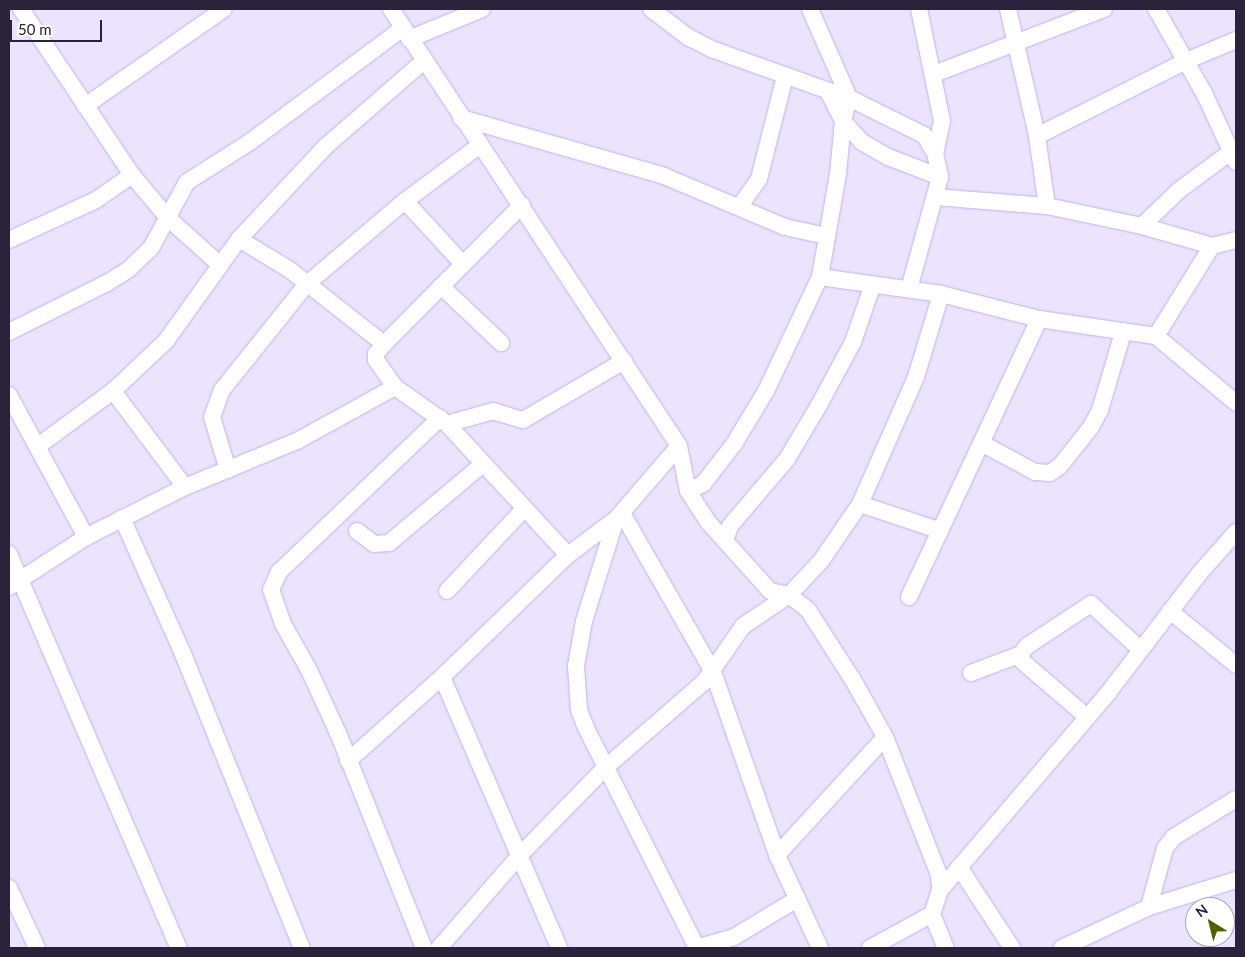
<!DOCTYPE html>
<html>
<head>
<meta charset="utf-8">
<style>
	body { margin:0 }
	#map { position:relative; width:1245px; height:957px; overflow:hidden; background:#ece4ff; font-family:Lato,sans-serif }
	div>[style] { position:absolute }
	.roads { filter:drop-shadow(0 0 1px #c4b0f1) drop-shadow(0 0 1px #c4b0f1) }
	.minor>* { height:16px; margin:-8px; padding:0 8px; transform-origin:8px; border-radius:8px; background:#fff }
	span { translate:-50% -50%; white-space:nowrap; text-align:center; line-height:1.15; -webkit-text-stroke:4px #fff; paint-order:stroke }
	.frame { position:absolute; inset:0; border:10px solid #2a223b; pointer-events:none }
	.north { position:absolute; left:1185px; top:897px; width:50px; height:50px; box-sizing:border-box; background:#fff; border:1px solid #aaa7b1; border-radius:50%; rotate:324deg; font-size:14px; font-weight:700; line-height:20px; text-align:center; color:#2a223b }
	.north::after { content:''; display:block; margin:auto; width:18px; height:22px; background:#536000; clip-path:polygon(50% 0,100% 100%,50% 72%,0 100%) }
	.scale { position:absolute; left:10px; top:20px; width:92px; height:22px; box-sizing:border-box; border:2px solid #2a223b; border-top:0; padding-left:6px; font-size:15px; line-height:18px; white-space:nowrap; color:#2a223b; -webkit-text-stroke:4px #fff; paint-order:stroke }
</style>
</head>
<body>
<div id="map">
	<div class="roads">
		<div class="minor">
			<i style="left:21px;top:9px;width:200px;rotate:56.2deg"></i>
			<i style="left:132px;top:175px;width:57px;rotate:49.9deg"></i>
			<i style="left:169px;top:219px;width:69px;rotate:42deg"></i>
			<i style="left:391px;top:9px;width:523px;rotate:56.61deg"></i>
			<i style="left:679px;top:446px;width:46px;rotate:78.7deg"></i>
			<i style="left:688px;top:491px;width:38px;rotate:57deg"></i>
			<i style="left:709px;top:523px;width:91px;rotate:48.1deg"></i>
			<i style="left:770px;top:591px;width:19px;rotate:12deg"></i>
			<i style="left:789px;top:595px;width:24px;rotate:38deg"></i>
			<i style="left:808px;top:610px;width:83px;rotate:57.3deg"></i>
			<i style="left:853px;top:680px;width:65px;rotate:60.7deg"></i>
			<i style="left:885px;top:737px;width:148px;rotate:68.6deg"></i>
			<i style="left:939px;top:875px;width:15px;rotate:86deg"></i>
			<i style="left:940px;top:890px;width:25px;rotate:108deg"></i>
			<i style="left:932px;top:914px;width:37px;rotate:68deg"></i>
			<i style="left:651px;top:9px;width:46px;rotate:37.1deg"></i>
			<i style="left:688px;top:37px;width:29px;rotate:27deg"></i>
			<i style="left:714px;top:50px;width:143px;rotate:19.6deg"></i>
			<i style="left:849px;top:98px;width:84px;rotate:26.3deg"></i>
			<i style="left:924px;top:135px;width:21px;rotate:59deg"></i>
			<i style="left:935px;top:153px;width:25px;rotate:78deg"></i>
			<i style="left:940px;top:177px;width:116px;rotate:105.5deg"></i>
			<i style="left:810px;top:9px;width:97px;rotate:66.3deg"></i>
			<i style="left:849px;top:98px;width:24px;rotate:105deg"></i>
			<i style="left:843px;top:121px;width:28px;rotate:48deg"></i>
			<i style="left:862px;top:142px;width:30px;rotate:30deg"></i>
			<i style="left:888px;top:157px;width:56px;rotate:21deg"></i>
			<i style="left:919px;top:9px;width:114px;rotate:78.4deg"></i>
			<i style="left:942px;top:121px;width:33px;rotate:102deg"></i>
			<i style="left:1008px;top:9px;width:130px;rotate:77.1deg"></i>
			<i style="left:1037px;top:136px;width:71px;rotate:81.9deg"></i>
			<i style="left:1156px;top:9px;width:97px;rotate:60.3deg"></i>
			<i style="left:1204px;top:93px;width:76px;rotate:65.1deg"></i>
			<i style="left:409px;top:39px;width:79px;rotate:-22.3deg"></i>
			<i style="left:934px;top:74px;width:182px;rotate:-20.9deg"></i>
			<i style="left:85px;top:106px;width:169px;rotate:-34.9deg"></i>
			<i style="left:461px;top:118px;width:211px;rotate:15.9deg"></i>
			<i style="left:664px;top:176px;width:131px;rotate:22.9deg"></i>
			<i style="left:785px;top:227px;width:42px;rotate:12.4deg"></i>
			<i style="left:1037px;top:136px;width:167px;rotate:-26.7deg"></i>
			<i style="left:1186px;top:61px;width:54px;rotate:-22.8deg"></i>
			<i style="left:935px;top:197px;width:112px;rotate:4.6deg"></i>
			<i style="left:1047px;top:206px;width:97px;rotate:11.9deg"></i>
			<i style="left:1142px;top:226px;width:73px;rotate:15.9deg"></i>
			<i style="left:1212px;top:246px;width:25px;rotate:-14deg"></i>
			<i style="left:405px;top:201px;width:86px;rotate:47.4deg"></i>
			<i style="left:522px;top:205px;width:196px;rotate:134.8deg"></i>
			<i style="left:384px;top:344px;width:13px;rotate:129deg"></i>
			<i style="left:376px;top:354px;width:6px;rotate:90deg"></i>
			<i style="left:376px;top:360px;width:33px;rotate:55deg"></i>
			<i style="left:395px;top:387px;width:64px;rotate:35.4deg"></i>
			<i style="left:447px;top:424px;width:178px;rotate:47.3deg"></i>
			<i style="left:740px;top:206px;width:33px;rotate:-55deg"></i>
			<i style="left:759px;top:179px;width:106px;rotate:-75.8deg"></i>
			<i style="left:1142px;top:226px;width:50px;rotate:-44.2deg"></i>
			<i style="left:1178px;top:191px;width:72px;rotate:-36.6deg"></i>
			<i style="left:239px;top:239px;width:60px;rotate:31.3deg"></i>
			<i style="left:290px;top:270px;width:120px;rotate:38.2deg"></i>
			<i style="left:9px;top:240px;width:96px;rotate:-24.7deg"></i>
			<i style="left:96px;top:200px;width:44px;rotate:-34.8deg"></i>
			<i style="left:820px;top:277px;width:122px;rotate:8deg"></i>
			<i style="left:941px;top:294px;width:101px;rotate:14.3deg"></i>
			<i style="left:1039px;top:319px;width:118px;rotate:8.3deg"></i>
			<i style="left:1156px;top:336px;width:104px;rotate:39.9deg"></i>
			<i style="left:441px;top:286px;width:83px;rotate:43.5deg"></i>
			<i style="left:9px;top:332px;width:110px;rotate:-26.6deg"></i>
			<i style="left:107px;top:283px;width:26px;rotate:-32deg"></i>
			<i style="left:129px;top:269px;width:30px;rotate:-44deg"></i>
			<i style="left:151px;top:248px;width:75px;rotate:-61.4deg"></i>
			<i style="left:187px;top:182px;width:75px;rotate:-32.4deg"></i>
			<i style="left:250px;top:142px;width:191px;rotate:-36.7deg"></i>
			<i style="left:1156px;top:336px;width:106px;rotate:-58.1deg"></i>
			<i style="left:113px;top:391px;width:120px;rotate:53.1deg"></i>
			<i style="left:9px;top:395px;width:162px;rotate:61.5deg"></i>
			<i style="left:447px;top:424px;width:48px;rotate:-15.8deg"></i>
			<i style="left:493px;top:411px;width:31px;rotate:17deg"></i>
			<i style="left:523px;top:420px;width:117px;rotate:-30.3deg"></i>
			<i style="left:983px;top:444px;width:59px;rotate:28.3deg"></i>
			<i style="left:1035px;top:472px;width:15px;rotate:4deg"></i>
			<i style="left:1050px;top:473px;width:12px;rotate:-35deg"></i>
			<i style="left:1060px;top:466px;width:50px;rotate:-51.5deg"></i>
			<i style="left:1091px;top:427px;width:19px;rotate:-62deg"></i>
			<i style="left:1100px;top:410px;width:80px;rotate:-73.4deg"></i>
			<i style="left:38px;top:446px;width:93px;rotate:-36.3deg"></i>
			<i style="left:113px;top:391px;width:73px;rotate:-43.3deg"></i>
			<i style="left:166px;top:341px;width:125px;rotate:-54.4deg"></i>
			<i style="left:239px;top:239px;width:126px;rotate:-46.9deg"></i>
			<i style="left:325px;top:147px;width:131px;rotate:-41deg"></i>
			<i style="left:679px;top:446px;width:96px;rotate:130.8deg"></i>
			<i style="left:616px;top:519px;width:107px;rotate:107.4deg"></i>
			<i style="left:584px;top:621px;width:46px;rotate:100.1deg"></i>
			<i style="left:576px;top:666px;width:44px;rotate:86.1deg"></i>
			<i style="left:579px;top:710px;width:19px;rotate:69deg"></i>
			<i style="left:586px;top:728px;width:246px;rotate:63.2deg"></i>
			<i style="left:228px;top:470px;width:55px;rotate:-106.8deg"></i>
			<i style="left:212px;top:417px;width:29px;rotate:-70deg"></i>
			<i style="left:222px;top:390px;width:136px;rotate:-51.3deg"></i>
			<i style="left:307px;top:284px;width:128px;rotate:-40.3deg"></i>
			<i style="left:405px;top:201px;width:94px;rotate:-36.7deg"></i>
			<i style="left:688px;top:491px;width:17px;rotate:-25deg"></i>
			<i style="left:703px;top:484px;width:51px;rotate:-52.2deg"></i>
			<i style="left:734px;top:444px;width:62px;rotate:-58.9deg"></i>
			<i style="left:766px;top:391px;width:126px;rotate:-64.7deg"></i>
			<i style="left:820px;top:277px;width:105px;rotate:-80.1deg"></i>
			<i style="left:838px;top:174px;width:53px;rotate:-84.6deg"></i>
			<i style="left:843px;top:121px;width:33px;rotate:-117deg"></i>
			<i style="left:860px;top:504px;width:82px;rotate:18.4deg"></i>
			<i style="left:622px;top:513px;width:183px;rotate:60.2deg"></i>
			<i style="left:713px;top:672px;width:194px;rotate:70.7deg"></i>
			<i style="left:777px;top:855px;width:102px;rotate:65.2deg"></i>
			<i style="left:122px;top:518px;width:149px;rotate:65.8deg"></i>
			<i style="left:183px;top:654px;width:317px;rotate:68deg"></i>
			<i style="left:357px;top:531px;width:21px;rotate:37deg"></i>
			<i style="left:374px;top:544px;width:15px;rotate:-4deg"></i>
			<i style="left:389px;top:543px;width:121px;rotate:-40deg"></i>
			<i style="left:725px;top:540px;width:15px;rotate:-70deg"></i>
			<i style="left:730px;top:526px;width:88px;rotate:-49.6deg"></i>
			<i style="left:787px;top:459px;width:63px;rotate:-59.3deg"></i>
			<i style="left:819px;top:405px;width:72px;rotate:-61.6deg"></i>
			<i style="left:853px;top:342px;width:61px;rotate:-71deg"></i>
			<i style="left:9px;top:554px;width:429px;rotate:66.7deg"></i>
			<i style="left:9px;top:587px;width:92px;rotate:-33deg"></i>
			<i style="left:86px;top:537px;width:111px;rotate:-26.8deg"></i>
			<i style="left:185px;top:487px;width:123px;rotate:-22.4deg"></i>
			<i style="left:299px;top:440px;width:110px;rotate:-28.9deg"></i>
			<i style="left:447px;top:591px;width:112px;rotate:-46.8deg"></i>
			<i style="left:909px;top:597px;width:307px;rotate:-64.9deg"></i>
			<i style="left:1170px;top:611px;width:85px;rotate:39.3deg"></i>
			<i style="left:971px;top:673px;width:53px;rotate:-20.8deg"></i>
			<i style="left:442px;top:677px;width:295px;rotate:66.6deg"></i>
			<i style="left:1087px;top:717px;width:86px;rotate:-139.3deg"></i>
			<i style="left:1022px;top:661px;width:7px;rotate:-98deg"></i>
			<i style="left:1021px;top:654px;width:10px;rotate:-53deg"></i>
			<i style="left:1027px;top:646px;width:77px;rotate:-33.3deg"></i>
			<i style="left:1091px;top:604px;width:67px;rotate:42.6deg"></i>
			<i style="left:348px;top:761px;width:126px;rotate:-41.8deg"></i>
			<i style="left:442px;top:677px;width:175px;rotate:-44.1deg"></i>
			<i style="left:568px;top:555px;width:60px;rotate:-36.9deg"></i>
			<i style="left:777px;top:855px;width:160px;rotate:-47.5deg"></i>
			<i style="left:959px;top:867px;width:97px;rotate:56.8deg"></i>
			<i style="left:9px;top:888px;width:66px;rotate:65deg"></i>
			<i style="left:940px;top:890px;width:259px;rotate:-49.5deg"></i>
			<i style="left:1108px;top:693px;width:150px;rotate:-52.6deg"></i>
			<i style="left:1199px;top:574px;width:56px;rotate:-48.6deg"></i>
			<i style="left:1149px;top:907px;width:61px;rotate:-74.8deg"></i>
			<i style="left:1165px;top:848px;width:14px;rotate:-51deg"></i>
			<i style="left:1174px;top:837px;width:73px;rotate:-31.5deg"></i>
			<i style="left:424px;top:948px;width:232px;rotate:-111.8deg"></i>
			<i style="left:338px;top:733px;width:69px;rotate:-114.7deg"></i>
			<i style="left:309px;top:670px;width:53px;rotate:-119.5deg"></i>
			<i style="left:283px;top:624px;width:36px;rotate:-109deg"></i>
			<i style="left:271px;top:590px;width:20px;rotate:-66deg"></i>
			<i style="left:279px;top:572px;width:223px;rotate:-43.7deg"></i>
			<i style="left:439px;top:948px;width:123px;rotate:-48.9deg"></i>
			<i style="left:520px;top:855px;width:122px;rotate:-45.7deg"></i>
			<i style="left:605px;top:768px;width:131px;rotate:-41deg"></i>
			<i style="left:704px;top:682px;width:68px;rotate:-55.1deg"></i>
			<i style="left:743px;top:626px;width:55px;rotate:-34deg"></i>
			<i style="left:789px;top:595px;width:47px;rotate:-46.7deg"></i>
			<i style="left:821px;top:561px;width:69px;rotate:-55.6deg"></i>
			<i style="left:860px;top:504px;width:139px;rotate:-66.2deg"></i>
			<i style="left:916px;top:377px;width:87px;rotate:-73.2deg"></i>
			<i style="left:696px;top:948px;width:40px;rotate:-16deg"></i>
			<i style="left:734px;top:937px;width:74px;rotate:-31.1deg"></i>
			<i style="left:870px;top:948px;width:71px;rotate:-28.7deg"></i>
			<i style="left:1062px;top:948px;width:96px;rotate:-25.2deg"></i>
			<i style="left:1149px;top:907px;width:91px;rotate:-17.2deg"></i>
		</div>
	</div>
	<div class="frame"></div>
	<div class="north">N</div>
	<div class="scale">50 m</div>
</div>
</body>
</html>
